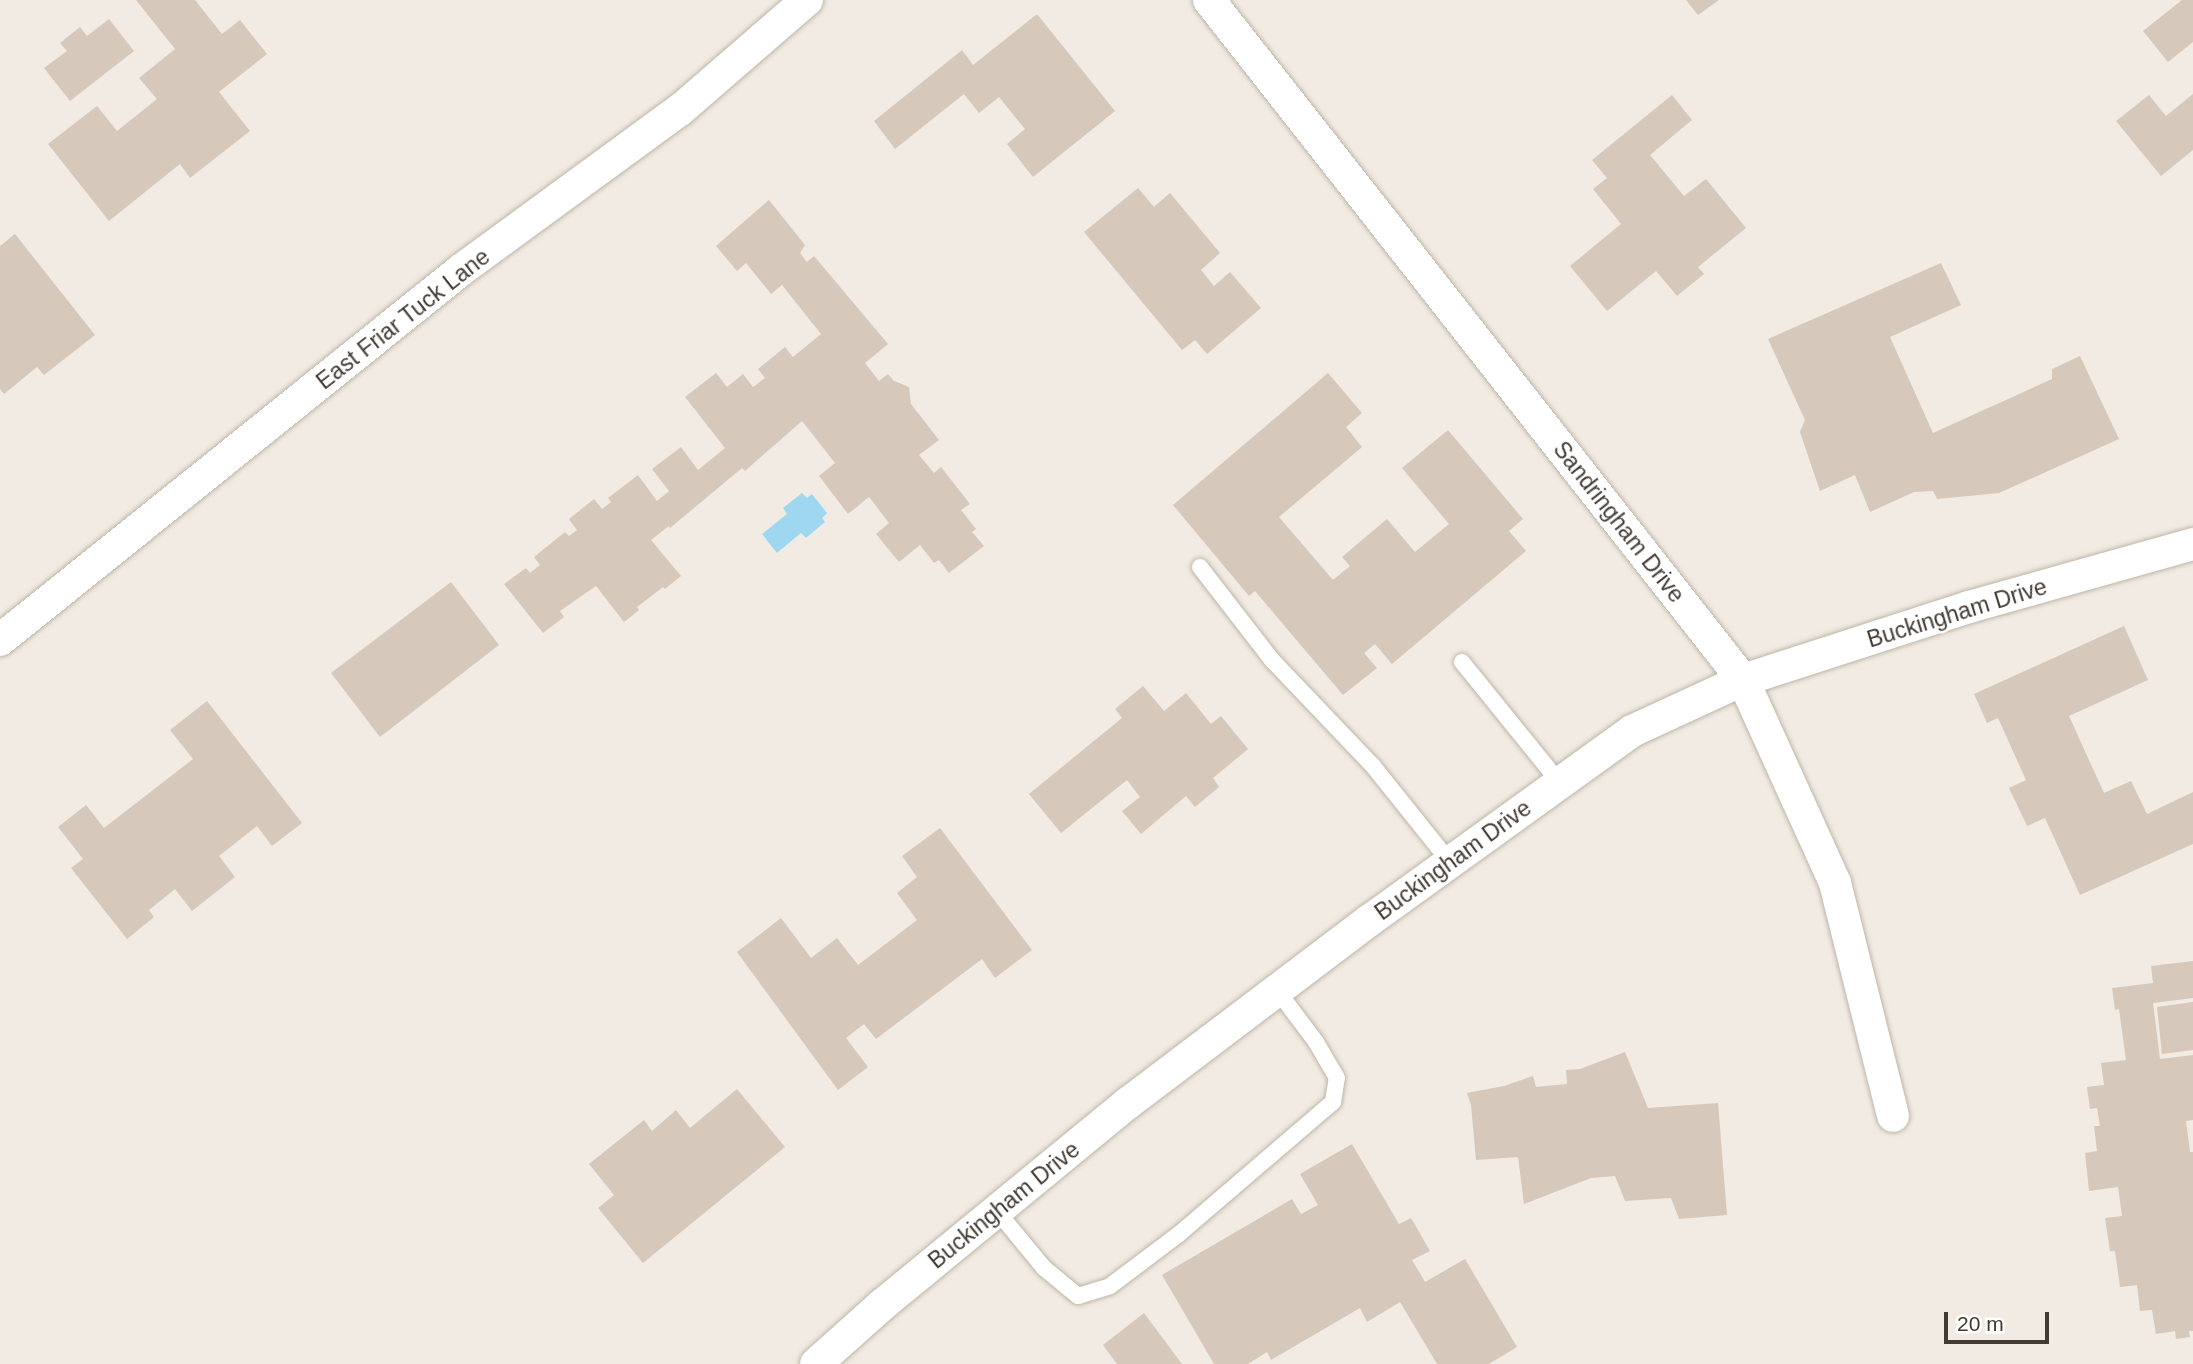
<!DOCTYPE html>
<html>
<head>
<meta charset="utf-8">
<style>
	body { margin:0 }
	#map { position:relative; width:2193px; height:1364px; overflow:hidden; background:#f1ebe3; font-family:Arial,sans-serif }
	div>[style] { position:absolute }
	.water>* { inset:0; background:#9ed7ef }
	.building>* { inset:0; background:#d6c8bb }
	.roads { filter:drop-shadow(0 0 2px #bfb5a8) drop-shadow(0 0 2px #bfb5a8) }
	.lane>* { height:16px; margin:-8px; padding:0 8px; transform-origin:8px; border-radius:8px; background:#fff }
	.street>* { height:32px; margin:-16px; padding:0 16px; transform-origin:16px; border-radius:16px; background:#fff }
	span { translate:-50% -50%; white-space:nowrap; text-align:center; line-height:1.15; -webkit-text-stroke:5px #fff; paint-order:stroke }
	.street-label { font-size:23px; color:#433b33 }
	.scale { position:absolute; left:1944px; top:1312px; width:105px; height:32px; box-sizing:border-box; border:4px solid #433b33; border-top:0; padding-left:9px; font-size:21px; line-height:24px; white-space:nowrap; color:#433b33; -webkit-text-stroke:5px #fff; paint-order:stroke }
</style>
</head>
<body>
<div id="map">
	<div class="water">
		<i style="clip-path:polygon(802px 493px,807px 498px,812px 494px,827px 513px,822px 518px,825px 522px,806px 538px,801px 533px,777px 553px,762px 534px,787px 514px,783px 508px)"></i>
	</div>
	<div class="building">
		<i style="clip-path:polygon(136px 0,195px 0,222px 34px,240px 20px,267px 54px,219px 92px,250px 131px,190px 178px,180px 164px,109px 221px,48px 144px,97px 106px,117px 131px,157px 99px,139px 78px,175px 49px)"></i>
		<i style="clip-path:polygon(1686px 0,1719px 0,1698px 15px)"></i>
		<i style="clip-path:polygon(2182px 0,2193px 0,2193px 42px,2168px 62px,2143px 31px)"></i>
		<i style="clip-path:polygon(1037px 14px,1115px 111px,1033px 177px,1007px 144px,1025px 129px,999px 97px,979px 113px,964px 94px,895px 149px,874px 121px,962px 50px,973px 65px)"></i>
		<i style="clip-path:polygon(109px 19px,134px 51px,70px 101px,44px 68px,67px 51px,60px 43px,80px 27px,87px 36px)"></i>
		<i style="clip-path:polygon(2193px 94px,2193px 150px,2161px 176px,2116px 121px,2149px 95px,2166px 116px)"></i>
		<i style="clip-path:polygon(1672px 95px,1692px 120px,1650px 155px,1684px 196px,1706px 179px,1746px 228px,1698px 267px,1704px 274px,1677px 296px,1656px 271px,1607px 311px,1570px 266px,1621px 224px,1593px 189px,1607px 178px,1592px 160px)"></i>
		<i style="clip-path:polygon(1138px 188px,1154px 207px,1170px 193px,1220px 253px,1201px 270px,1214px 286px,1230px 272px,1261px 308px,1207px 354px,1195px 340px,1182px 350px,1084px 232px)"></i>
		<i style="clip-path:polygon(769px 200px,805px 245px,800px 253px,807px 262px,814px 256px,888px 344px,865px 363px,879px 381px,888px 374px,894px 381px,909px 387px,911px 404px,939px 440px,919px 455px,934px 473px,941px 467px,970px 504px,961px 510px,976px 529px,972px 532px,984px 546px,949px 573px,939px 560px,934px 563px,920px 545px,899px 562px,876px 534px,889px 523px,869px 497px,848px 514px,819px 476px,835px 463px,802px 421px,745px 471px,742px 468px,670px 528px,669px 526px,651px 540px,681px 576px,665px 589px,663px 587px,637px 607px,639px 610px,624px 622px,596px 586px,560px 611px,564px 617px,543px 633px,504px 584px,526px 568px,530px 573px,540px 565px,534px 557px,565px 532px,569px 536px,577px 530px,569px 519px,594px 499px,602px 509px,611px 502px,608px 498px,638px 475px,657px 501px,669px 491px,652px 469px,681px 447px,698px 470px,725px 448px,685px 397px,716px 373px,727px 387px,743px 374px,753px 387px,765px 378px,758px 369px,785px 347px,793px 357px,821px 334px,782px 285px,771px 294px,746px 263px,737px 271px,716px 246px)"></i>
		<i style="clip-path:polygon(15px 234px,95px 335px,44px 375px,37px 367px,4px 394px,0 389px,0 246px)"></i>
		<i style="clip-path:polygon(1941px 263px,1961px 305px,1890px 337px,1933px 433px,2052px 379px,2052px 369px,2080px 356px,2119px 439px,1999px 493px,1937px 499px,1933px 491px,1914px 492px,1870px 512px,1855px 475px,1820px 491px,1800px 432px,1805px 420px,1768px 339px)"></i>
		<i style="clip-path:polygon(1328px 373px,1362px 413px,1346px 427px,1362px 447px,1279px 517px,1333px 580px,1350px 566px,1342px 557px,1387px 519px,1415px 552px,1449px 524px,1402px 468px,1448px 430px,1523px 519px,1509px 531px,1526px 551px,1392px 664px,1375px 644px,1364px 653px,1377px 668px,1343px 695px,1255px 591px,1249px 596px,1173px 505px)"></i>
		<i style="clip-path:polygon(451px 582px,499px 645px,380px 737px,331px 673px)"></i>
		<i style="clip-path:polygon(2124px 626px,2148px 680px,2069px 716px,2104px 793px,2131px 781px,2147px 814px,2193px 792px,2193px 844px,2080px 895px,2045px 818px,2027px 826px,2009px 788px,2026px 780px,1998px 718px,1987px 723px,1974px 694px)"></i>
		<i style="clip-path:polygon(1143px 686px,1164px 711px,1186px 693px,1211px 724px,1221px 716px,1248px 749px,1213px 778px,1219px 787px,1195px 807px,1186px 796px,1141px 834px,1122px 811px,1140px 797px,1127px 780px,1061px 833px,1029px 794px,1122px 718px,1115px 709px)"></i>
		<i style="clip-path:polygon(207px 701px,302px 823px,272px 846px,257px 826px,219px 856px,235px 877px,192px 911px,175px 889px,149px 910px,154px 917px,127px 939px,71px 868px,83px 859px,58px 827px,86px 805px,104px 828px,193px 759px,170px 730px)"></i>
		<i style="clip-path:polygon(940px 828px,1032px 950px,995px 978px,982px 959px,876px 1039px,864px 1024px,846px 1038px,868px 1067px,838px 1090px,737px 952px,781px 918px,811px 958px,837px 938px,858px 965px,917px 920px,897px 893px,917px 877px,902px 856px)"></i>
		<i style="clip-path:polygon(2193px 961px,2193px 998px,2153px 1003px,2160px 1059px,2193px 1055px,2193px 1120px,2186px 1121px,2190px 1152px,2193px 1152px,2193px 1331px,2189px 1331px,2190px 1337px,2176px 1339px,2175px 1331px,2156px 1334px,2152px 1310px,2140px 1311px,2137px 1285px,2120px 1287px,2115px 1251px,2110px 1251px,2105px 1218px,2122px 1216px,2118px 1187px,2089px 1191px,2085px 1153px,2097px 1151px,2094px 1126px,2100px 1126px,2097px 1108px,2090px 1109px,2087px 1087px,2104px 1085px,2101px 1063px,2126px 1060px,2119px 1009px,2115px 1010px,2112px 988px,2153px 983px,2151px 966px)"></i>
		<i style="clip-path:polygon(2193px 1002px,2193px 1050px,2162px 1054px,2157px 1007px)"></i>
		<i style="clip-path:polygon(1625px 1052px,1648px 1108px,1718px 1103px,1727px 1215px,1679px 1219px,1671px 1198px,1625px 1201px,1615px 1176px,1591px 1178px,1524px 1204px,1518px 1157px,1476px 1160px,1471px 1105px,1467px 1093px,1504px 1086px,1533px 1076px,1536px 1087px,1567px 1084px,1566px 1070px,1580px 1069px)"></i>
		<i style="clip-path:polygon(737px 1089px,785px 1147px,643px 1263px,598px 1208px,614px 1195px,589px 1164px,644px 1120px,652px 1131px,676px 1110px,690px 1128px)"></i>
		<i style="clip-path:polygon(1352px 1144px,1399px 1224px,1411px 1218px,1430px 1251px,1412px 1260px,1425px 1282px,1465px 1259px,1517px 1347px,1489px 1364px,1437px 1364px,1400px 1302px,1367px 1322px,1360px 1308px,1271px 1360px,1267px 1352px,1248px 1364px,1214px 1364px,1162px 1275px,1292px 1199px,1301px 1214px,1318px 1205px,1300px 1174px)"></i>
		<i style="clip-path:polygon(1144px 1313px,1182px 1364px,1117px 1364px,1103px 1345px)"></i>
	</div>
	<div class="roads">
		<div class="lane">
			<i style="left:1200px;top:567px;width:118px;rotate:52.3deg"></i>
			<i style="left:1272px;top:660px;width:146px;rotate:46.4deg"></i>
			<i style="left:1373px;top:766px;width:123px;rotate:51.3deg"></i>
			<i style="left:1462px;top:662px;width:156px;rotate:51deg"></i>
			<i style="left:997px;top:1211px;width:74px;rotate:50.5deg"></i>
			<i style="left:1044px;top:1268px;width:44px;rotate:39.5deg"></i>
			<i style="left:1078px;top:1296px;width:34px;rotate:-17deg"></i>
			<i style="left:1110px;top:1286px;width:86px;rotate:-37deg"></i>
			<i style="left:1179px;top:1234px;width:203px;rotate:-40.6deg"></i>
			<i style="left:1333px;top:1102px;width:24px;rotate:-81deg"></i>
			<i style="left:1337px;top:1078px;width:42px;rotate:-120.3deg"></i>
			<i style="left:1316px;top:1042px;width:65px;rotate:-126.9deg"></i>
		</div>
		<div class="street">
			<i style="left:1209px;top:0;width:865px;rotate:51.86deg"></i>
			<i style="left:1743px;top:680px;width:223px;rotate:65.6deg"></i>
			<i style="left:1835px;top:883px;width:240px;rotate:76deg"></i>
			<i style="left:0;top:640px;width:591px;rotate:-38.75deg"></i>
			<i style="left:461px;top:270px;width:271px;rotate:-36.2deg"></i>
			<i style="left:680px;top:110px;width:168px;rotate:-40.9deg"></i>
			<i style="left:816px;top:1364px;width:89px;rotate:-41.8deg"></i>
			<i style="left:882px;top:1305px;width:318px;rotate:-39.4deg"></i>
			<i style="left:1128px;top:1103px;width:303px;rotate:-37.1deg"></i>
			<i style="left:1370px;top:920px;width:323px;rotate:-35.8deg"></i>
			<i style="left:1632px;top:731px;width:122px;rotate:-24.7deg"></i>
			<i style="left:1743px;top:680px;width:237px;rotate:-17.9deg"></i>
			<i style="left:1969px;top:607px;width:233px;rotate:-15.7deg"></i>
		</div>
	</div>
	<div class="street-label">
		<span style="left:403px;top:319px;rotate:-38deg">East Friar Tuck Lane</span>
		<span style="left:1619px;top:522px;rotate:52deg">Sandringham Drive</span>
		<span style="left:1957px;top:613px;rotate:-17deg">Buckingham Drive</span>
		<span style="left:1453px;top:860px;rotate:-36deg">Buckingham Drive</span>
		<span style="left:1004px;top:1205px;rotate:-39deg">Buckingham Drive</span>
	</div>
	<div class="scale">20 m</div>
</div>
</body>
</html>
